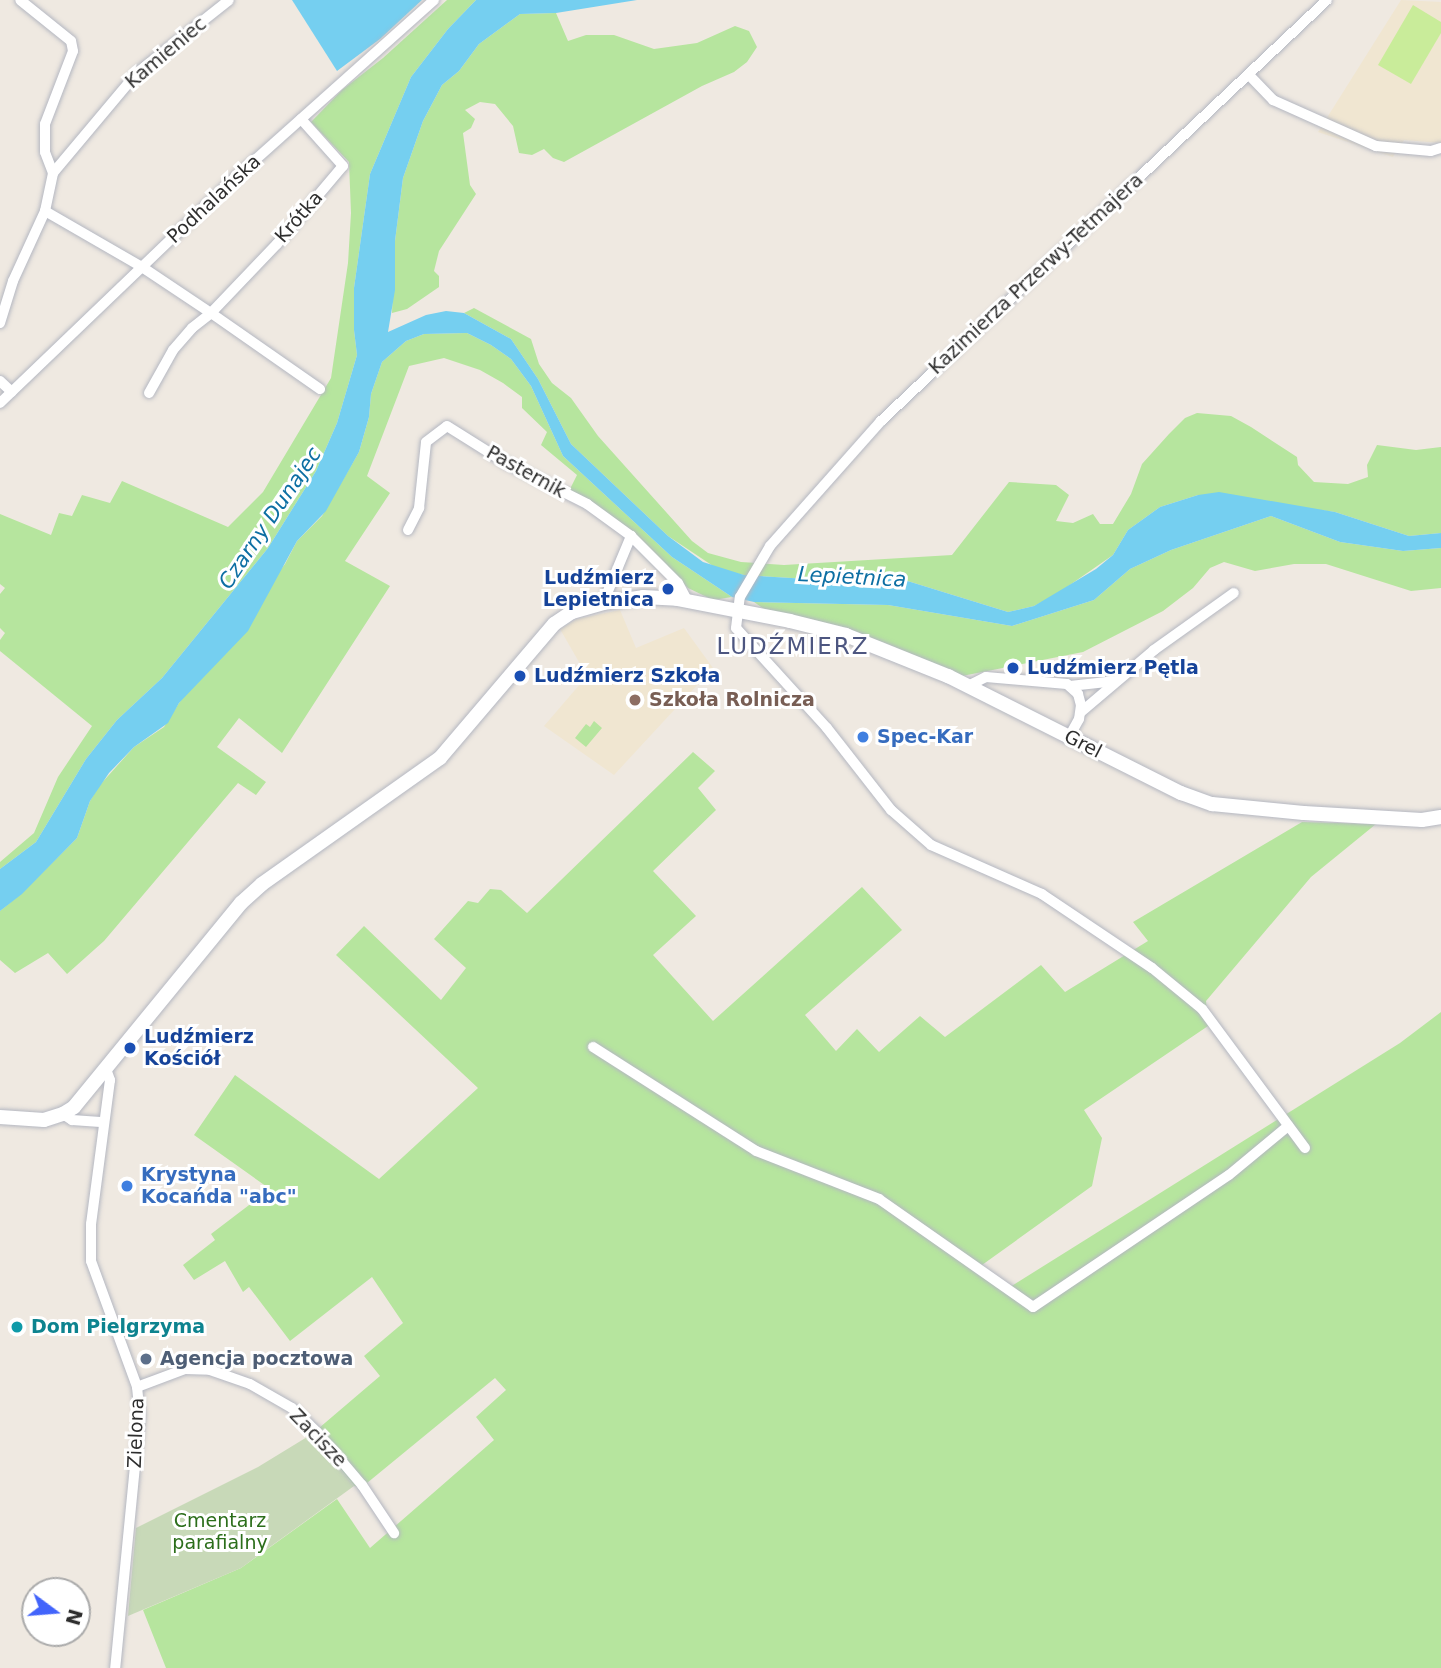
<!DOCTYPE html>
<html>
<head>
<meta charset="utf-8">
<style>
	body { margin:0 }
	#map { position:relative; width:1441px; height:1668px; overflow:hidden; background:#efe9e1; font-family:"DejaVu Sans",sans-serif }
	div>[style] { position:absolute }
	.education>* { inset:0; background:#f0e6d1 }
	.green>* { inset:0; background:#b6e59e }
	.cemetery>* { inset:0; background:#c8d9b8 }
	.pitch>* { inset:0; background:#c9ec9a }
	.water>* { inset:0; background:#75cff0 }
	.roads { filter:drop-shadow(0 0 2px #b4b7c1) drop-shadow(0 0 2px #b4b7c1) }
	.minor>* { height:10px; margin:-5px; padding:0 5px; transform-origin:5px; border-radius:5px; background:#fff }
	.tertiary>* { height:14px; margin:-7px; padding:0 7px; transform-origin:7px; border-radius:7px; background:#fff }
	.dots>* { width:19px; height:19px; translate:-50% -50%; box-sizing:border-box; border:4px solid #fff; border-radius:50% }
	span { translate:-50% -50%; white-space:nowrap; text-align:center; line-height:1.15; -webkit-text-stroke:6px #fff; paint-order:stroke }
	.street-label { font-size:19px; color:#2e2e2e }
	.transit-label { font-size:19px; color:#164399; font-weight:700 }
	.right { translate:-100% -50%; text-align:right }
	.left { translate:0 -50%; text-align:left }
	.education-label { font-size:19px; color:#785e54; font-weight:700 }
	.shop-label { font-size:19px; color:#366cbe; font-weight:700 }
	.culture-label { font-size:19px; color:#0d838f; font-weight:700 }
	.service-label { font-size:19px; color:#4e5e75; font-weight:700 }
	.park-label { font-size:19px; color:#2c6e1b }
	.water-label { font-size:21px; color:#0d6fa3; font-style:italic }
	.quarter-label { font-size:23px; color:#4d5680; letter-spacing:2px }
	.north { position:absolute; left:21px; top:1577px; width:70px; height:70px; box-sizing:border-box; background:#fff; border:2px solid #ababab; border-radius:50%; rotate:106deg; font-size:19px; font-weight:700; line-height:28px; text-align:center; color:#2e2e2e }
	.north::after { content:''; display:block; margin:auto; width:24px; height:32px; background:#4264fb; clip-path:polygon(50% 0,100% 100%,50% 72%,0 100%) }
</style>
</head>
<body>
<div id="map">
	<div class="education">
		<i style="clip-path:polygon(1401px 0,1441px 2px,1441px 143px,1404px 140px,1393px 157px,1318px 132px)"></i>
		<i style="clip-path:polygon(620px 610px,636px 648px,684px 628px,713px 668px,614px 775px,544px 726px,587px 676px,560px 629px,577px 619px)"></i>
	</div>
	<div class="green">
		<i style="clip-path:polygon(447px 0,476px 0,448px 29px,411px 77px,370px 174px,354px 288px,354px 330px,357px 355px,337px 423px,316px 471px,268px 548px,162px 678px,117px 720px,86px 759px,36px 842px,0 869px,0 862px,34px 833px,58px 777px,92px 726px,0 651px,0 640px,5px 633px,0 628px,0 594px,5px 588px,0 584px,0 514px,51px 535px,59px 513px,72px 516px,82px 495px,110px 503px,122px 481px,228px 527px,263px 492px,331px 378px,348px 263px,351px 213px,349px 162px,311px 122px,342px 90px,383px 58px)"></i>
		<i style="clip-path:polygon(556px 13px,568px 41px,586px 35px,614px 35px,654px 49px,697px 43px,735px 26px,749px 31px,757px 47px,747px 62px,734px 72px,702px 86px,564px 162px,553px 158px,544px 149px,532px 155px,519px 153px,513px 126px,495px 104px,480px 102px,465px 110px,475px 119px,471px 128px,463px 133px,470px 185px,476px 194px,439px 251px,434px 271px,439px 276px,439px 287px,407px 309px,392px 313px,395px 241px,403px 178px,423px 121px,442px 85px,459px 71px,479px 44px,520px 14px)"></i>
		<i style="clip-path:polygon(474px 308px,531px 339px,539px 364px,552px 383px,571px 398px,598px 436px,692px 541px,708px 553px,741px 562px,784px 565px,952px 555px,1009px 482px,1056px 485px,1069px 495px,1056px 521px,1073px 523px,1093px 514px,1100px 524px,1113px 524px,1131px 494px,1142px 464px,1169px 434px,1185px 418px,1197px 413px,1231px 416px,1251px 427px,1297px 457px,1298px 465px,1314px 482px,1348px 484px,1368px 477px,1367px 465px,1377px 445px,1416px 450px,1441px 447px,1441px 533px,1409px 536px,1335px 512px,1198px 495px,1160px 507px,1128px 530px,1113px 555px,1054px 596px,1034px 606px,1008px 612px,901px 579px,848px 576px,808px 579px,744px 575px,719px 570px,668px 536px,571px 444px,538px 379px,511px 339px,464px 313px)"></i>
		<i style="clip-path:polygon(467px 333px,491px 345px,511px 359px,531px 386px,563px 456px,672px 557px,732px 597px,713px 600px,688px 588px,642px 542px,569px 491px,577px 475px,541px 445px,547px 432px,522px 408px,522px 397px,503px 383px,480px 370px,444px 358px,409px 366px,367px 476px,390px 493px,345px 561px,390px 586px,282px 753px,239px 718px,217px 747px,266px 782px,256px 795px,238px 783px,104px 941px,67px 974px,48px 953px,15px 973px,0 960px,0 911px,22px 893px,77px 838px,90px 801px,99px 786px,134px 747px,164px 727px,179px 703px,285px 564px,297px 541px,322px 516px,359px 452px,369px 417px,371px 394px,382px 362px,406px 341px,424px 334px)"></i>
		<i style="clip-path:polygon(1271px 516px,1340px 542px,1403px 551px,1441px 548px,1441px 588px,1411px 591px,1326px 564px,1294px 564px,1255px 571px,1224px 562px,1210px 568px,1193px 588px,1163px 611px,1083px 652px,962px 676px,885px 643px,819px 622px,764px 609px,754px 602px,888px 605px,1012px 626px,1094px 600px,1130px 569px,1171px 550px)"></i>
		<i style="clip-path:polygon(594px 721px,602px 728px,586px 747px,575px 738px,586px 724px,590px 727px)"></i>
		<i style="clip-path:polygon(693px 752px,715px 771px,698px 788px,716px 810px,653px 871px,696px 916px,653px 955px,713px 1021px,862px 887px,902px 930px,805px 1015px,836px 1051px,857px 1029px,879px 1052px,920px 1016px,945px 1037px,1041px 965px,1065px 992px,1148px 941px,1133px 922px,1302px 822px,1376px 824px,1311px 877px,1206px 1001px,1208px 1026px,1084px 1110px,1102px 1138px,1092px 1186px,982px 1265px,1010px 1287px,1400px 1043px,1441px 1012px,1441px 1668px,166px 1668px,143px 1610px,241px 1568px,337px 1499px,370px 1548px,494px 1440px,476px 1417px,506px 1390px,495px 1378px,367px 1483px,360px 1487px,354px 1486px,312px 1434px,380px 1376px,364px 1356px,403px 1323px,372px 1277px,290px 1341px,249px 1287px,243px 1292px,225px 1261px,194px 1280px,183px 1265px,215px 1240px,211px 1234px,270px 1189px,194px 1135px,235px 1075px,379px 1179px,478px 1088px,336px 955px,364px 926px,441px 1000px,466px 968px,434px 939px,468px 901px,478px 903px,490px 889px,501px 890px,527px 913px)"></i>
	</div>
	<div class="cemetery">
		<i style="clip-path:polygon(312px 1434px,354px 1486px,241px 1568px,128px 1616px,136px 1528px,258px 1467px)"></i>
	</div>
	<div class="pitch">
		<i style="clip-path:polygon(1413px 5px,1441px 22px,1441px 33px,1411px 84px,1378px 65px)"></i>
	</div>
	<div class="water">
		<i style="clip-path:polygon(292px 0,422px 0,380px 39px,337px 71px)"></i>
		<i style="clip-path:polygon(476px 0,637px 0,556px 13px,520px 14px,479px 44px,459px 71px,442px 85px,423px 121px,403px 178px,395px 241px,395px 290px,388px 332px,426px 315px,446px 311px,464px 313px,511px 339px,538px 379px,571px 444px,668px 536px,703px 562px,744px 575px,808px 579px,848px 576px,901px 579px,1008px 612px,1034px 606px,1096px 569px,1113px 555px,1128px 530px,1160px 507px,1198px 495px,1219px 492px,1335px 512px,1409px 536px,1441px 533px,1441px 548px,1403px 551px,1340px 542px,1271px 516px,1171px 550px,1130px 569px,1094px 600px,1012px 626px,888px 605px,754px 602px,732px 597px,672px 557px,563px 456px,531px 386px,511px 359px,491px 345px,467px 333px,424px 334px,406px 341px,382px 362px,371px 394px,369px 417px,359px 452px,326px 511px,297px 541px,248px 631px,179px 703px,168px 723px,134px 747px,109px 773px,90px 801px,77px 838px,22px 894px,0 911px,0 869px,36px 842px,86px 759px,117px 720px,162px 678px,268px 548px,316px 471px,337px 423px,357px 355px,354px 330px,354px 288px,370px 174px,411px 77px,448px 29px)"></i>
	</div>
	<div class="roads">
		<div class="minor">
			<i style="left:1249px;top:75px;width:35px;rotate:46deg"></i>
			<i style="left:1273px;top:100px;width:113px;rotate:24.1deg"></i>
			<i style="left:1376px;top:146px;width:55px;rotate:5.2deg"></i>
			<i style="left:1431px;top:151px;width:10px;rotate:-17deg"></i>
			<i style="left:53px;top:173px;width:131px;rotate:-50deg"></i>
			<i style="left:137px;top:73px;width:117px;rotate:-38.4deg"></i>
			<i style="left:45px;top:211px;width:112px;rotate:30deg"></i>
			<i style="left:142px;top:267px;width:83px;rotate:33.7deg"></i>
			<i style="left:211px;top:313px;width:95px;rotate:-46.3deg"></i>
			<i style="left:277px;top:244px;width:102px;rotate:-49.8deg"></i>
			<i style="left:343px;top:166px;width:63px;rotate:-131.8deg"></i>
			<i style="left:0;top:323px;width:44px;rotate:-72.8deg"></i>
			<i style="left:13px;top:281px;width:77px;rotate:-65.4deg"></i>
			<i style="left:45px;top:211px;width:39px;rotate:-78deg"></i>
			<i style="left:53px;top:173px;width:22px;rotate:-111deg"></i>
			<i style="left:45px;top:152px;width:28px;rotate:-90deg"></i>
			<i style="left:45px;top:124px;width:78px;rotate:-69deg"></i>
			<i style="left:73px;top:51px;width:10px;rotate:-101deg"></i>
			<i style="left:71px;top:41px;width:65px;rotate:-141.2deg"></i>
			<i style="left:0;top:381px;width:16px;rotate:43deg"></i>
			<i style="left:149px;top:393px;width:49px;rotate:-60.8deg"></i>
			<i style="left:173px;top:350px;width:29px;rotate:-49deg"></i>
			<i style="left:192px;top:328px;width:24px;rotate:-38deg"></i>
			<i style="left:211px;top:313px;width:133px;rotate:34.9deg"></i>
			<i style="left:0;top:403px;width:325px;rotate:-43.8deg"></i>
			<i style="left:235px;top:178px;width:267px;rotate:-41.8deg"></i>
			<i style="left:408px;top:530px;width:25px;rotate:-63deg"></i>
			<i style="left:419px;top:508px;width:66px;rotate:-83.9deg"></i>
			<i style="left:426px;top:442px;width:26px;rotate:-37deg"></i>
			<i style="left:447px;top:426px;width:70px;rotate:32.1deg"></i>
			<i style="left:506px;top:463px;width:91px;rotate:26.8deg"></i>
			<i style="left:587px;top:504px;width:54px;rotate:36deg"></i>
			<i style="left:631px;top:536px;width:66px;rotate:45deg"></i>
			<i style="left:678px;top:583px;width:19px;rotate:62deg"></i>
			<i style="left:603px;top:603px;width:73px;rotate:-67.3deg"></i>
			<i style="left:968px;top:686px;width:20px;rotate:-27deg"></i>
			<i style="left:986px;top:677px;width:81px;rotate:4.9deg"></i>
			<i style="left:1067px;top:684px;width:15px;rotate:42deg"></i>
			<i style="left:1078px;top:694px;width:11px;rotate:75deg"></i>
			<i style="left:1081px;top:705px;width:14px;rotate:98deg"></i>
			<i style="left:1079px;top:719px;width:21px;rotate:119deg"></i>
			<i style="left:1070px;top:686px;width:46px;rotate:-6.2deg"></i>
			<i style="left:1081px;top:712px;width:96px;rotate:-40.3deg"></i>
			<i style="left:1154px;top:650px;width:98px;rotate:-35.5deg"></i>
			<i style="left:593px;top:1047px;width:193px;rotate:32.5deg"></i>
			<i style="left:756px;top:1151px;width:132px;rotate:21.3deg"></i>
			<i style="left:879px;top:1199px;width:188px;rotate:35deg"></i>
			<i style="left:1033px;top:1307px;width:236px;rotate:-34deg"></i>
			<i style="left:1229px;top:1175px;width:77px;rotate:-39.7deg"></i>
			<i style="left:106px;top:1069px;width:12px;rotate:70deg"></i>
			<i style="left:110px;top:1080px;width:145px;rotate:97.5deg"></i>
			<i style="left:91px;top:1224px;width:37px;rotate:90deg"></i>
			<i style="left:91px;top:1261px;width:134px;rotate:69.9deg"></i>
			<i style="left:137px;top:1387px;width:28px;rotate:84deg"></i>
			<i style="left:140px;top:1415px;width:254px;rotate:95.6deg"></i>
			<i style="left:63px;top:1114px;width:11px;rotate:34deg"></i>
			<i style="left:72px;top:1120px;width:32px;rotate:4deg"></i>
			<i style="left:1305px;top:1148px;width:173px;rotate:-126.5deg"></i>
			<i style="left:1202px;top:1009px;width:65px;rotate:-140.6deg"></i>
			<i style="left:1152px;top:968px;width:133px;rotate:-146.1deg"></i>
			<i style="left:1042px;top:894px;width:121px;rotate:-156.2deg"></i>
			<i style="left:931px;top:845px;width:53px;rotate:-138.8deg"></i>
			<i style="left:891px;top:810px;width:104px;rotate:-128deg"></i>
			<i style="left:827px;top:728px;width:135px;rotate:-132.3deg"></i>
			<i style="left:736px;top:628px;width:31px;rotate:-83deg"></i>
			<i style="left:740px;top:597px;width:59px;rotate:-59.5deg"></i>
			<i style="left:770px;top:546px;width:167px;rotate:-48.4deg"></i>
			<i style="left:881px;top:421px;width:613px;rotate:-43.35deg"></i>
			<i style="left:137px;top:1387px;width:51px;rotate:-20.6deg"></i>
			<i style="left:185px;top:1369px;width:25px;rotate:2deg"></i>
			<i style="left:210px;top:1370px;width:42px;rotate:19.3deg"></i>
			<i style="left:250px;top:1384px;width:48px;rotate:29.7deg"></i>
			<i style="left:292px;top:1408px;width:35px;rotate:44deg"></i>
			<i style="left:317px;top:1432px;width:70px;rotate:49.7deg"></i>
			<i style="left:362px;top:1485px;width:58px;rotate:56.3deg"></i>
		</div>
		<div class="tertiary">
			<i style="left:0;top:1117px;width:44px;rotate:3.9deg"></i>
			<i style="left:44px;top:1120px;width:20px;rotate:-18deg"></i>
			<i style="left:63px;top:1114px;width:13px;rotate:-32deg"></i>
			<i style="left:74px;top:1107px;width:264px;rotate:-50.7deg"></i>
			<i style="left:241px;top:903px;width:28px;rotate:-42deg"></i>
			<i style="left:262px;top:884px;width:218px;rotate:-35.3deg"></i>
			<i style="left:440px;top:758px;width:176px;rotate:-49.6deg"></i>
			<i style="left:554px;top:624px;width:22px;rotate:-34deg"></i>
			<i style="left:572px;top:612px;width:32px;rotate:-16deg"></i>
			<i style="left:603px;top:603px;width:40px;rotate:-8.5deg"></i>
			<i style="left:643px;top:597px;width:34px;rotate:3deg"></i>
			<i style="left:677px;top:599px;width:115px;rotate:11deg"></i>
			<i style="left:790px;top:621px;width:58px;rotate:14deg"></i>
			<i style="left:846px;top:635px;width:110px;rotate:21.9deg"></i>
			<i style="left:948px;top:676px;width:261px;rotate:26.7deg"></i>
			<i style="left:1181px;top:793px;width:33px;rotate:20deg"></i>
			<i style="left:1212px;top:804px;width:92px;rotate:5.6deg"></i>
			<i style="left:1304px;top:813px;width:118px;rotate:3.4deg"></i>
			<i style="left:1422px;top:820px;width:19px;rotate:-9deg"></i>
		</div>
	</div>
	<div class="dots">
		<i style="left:668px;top:589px;background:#1a4fb4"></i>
		<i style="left:1013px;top:668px;background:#1a4fb4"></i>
		<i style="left:520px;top:676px;background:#1a4fb4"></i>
		<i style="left:635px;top:700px;background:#8d6e63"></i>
		<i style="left:863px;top:737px;background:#3f7fe0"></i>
		<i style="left:130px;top:1048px;background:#1a4fb4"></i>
		<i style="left:127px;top:1186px;background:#3f7fe0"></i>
		<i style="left:17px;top:1327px;background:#0f9aa8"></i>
		<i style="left:146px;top:1359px;background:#5c6f8a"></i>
	</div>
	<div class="street-label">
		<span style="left:166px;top:53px;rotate:-40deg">Kamieniec</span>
		<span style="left:214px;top:199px;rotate:-43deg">Podhalańska</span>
		<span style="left:299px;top:217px;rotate:-49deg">Krótka</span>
		<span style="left:1036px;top:274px;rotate:-43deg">Kazimierza Przerwy-Tetmajera</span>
		<span style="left:526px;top:472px;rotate:29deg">Pasternik</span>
		<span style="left:1083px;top:744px;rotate:27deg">Grel</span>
		<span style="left:136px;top:1433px;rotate:-88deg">Zielona</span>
		<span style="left:318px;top:1438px;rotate:46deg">Zacisze</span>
	</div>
	<div class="transit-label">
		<span class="right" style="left:654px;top:589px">Ludźmierz<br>Lepietnica</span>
		<span class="left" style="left:1027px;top:668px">Ludźmierz Pętla</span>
		<span class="left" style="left:534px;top:676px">Ludźmierz Szkoła</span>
		<span class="left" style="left:144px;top:1048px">Ludźmierz<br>Kościół</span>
	</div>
	<div class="education-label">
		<span class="left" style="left:649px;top:700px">Szkoła Rolnicza</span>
	</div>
	<div class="shop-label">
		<span class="left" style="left:877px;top:737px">Spec-Kar</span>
		<span class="left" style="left:141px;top:1186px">Krystyna<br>Kocańda "abc"</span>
	</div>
	<div class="culture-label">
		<span class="left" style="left:31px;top:1327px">Dom Pielgrzyma</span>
	</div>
	<div class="service-label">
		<span class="left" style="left:160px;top:1359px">Agencja pocztowa</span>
	</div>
	<div class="park-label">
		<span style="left:220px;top:1532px">Cmentarz<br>parafialny</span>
	</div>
	<div class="water-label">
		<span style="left:270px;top:518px;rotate:-56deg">Czarny Dunajec</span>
		<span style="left:852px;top:577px;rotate:3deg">Lepietnica</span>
	</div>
	<div class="quarter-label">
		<span style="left:793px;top:646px">LUDŹMIERZ</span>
	</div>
	<div class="north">N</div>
</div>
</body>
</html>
